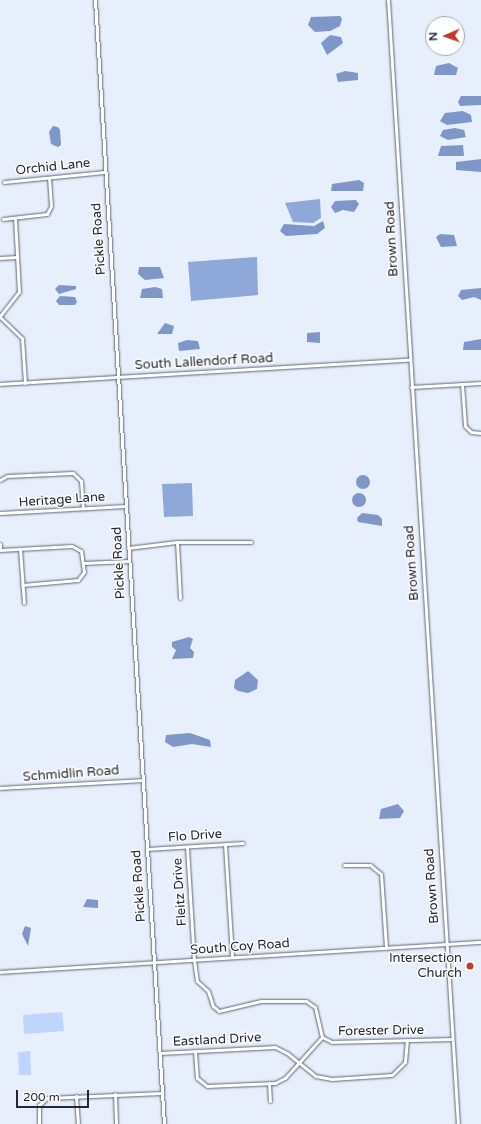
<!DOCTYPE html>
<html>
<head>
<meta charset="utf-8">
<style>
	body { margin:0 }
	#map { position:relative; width:481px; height:1124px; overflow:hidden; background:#e7effc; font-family:"Varela Round",sans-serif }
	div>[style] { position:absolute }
	.green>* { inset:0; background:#c0d5fb }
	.forest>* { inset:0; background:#8ea8d9 }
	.water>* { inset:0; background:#7e97c8 }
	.round { border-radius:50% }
	.roads { filter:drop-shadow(0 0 1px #5d6573) drop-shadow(0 0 1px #5d6573) }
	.minor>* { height:3px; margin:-1.5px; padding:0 1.5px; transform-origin:1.5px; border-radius:1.5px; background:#fff }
	.dots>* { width:11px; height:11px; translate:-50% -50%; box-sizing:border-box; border:2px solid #fff; border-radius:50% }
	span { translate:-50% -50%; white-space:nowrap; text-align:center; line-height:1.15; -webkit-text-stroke:3px #fff; paint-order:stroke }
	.street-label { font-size:13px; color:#25282f }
	.poi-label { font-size:13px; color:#25282f }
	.right { translate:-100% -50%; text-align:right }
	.north { position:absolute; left:425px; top:16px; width:40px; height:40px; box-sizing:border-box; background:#fff; border:1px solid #a8a9ac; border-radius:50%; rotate:268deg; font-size:11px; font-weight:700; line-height:16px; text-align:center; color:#25282f }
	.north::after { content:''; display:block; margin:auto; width:14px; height:18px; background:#c5382c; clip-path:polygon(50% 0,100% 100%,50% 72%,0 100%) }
	.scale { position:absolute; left:16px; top:1090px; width:73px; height:18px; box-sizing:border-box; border:2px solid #25282f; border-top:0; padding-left:5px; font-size:12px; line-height:14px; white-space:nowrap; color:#25282f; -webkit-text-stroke:3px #fff; paint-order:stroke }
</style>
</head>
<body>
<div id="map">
	<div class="green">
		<i style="clip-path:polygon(62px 1012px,64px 1031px,24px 1034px,23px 1015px)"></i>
		<i style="clip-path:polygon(30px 1051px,31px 1075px,19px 1075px,18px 1052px)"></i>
	</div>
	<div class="forest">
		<i style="clip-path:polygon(320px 199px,321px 218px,313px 223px,293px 222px,285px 203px)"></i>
		<i style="clip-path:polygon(257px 257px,258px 295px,191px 301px,188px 262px)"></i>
		<i style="clip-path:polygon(192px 483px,193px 516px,164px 517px,162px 484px)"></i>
	</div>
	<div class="water">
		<i style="clip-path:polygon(340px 16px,342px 19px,340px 26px,330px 31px,315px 32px,308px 25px,311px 17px)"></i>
		<i style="clip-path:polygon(330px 35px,341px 37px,343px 43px,327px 55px,321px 43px)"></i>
		<i style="clip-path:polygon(449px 63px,458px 68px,456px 75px,434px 75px,436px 66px)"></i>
		<i style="clip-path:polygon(345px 71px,358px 73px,358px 80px,338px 82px,336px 74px)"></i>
		<i style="clip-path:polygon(461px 96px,481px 96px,481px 105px,460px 106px,458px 102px)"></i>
		<i style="clip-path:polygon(463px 111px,471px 115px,472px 122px,447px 125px,440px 121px,445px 113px)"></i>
		<i style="clip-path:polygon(53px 126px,58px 127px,60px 130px,61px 145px,58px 147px,51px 144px,49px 132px)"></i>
		<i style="clip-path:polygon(455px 128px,464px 130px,466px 137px,448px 140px,440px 136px,443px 130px)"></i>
		<i style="clip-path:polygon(463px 145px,464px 156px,438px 156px,441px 146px)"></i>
		<i style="clip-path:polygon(481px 159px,481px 172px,456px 170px,456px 162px)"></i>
		<i style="clip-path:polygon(359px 180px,364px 183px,363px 191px,331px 191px,332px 184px)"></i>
		<i style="clip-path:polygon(356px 200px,359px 204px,354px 212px,343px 210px,335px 213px,331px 207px,335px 201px)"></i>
		<i style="clip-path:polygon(323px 221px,325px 228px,317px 234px,286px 236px,280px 231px,284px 224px,314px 226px)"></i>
		<i style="clip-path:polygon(440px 234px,454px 235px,457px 246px,441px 247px,436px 237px)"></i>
		<i style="clip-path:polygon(139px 267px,160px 267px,164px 278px,145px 280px,138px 274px)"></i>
		<i style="clip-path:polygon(59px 285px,76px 286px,76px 289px,59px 294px,55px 289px)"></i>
		<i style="clip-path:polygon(155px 287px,162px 289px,163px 298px,140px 298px,142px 289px)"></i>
		<i style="clip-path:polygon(481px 288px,481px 300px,474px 297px,462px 300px,458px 296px,461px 290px)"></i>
		<i style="clip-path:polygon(60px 296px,75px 297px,77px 302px,75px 305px,59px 305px,56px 301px)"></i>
		<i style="clip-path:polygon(165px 323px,174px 326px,172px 334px,157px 334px)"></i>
		<i style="clip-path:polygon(320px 332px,320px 343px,307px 342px,307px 333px)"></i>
		<i style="clip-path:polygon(481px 339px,481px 350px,463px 350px,464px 342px)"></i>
		<i style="clip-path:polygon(187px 340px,198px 341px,200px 349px,179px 351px,178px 343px)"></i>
		<i class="round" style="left:356px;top:475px;width:14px;height:14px"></i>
		<i class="round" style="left:352px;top:493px;width:14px;height:14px"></i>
		<i style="clip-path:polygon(362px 513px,378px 515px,382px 519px,382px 526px,358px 522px,357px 518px)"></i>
		<i style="clip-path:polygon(189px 637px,193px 639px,190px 648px,194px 652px,193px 658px,172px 659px,176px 650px,172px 647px,172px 642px)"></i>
		<i style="clip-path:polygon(248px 671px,258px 680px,257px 689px,248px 693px,238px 691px,234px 688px,235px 680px)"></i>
		<i style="clip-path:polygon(190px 733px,210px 740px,211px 747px,192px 744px,173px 747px,165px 742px,166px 735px)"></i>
		<i style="clip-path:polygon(398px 804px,404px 811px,400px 818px,379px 819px,381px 809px)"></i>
		<i style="clip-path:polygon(87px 899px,98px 900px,98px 908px,83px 907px)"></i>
		<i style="clip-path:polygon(25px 926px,31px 928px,28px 946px,22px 934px)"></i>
	</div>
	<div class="roads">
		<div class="minor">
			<i style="left:95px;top:0;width:1126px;rotate:86.49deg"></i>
			<i style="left:388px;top:0;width:1126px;rotate:86.44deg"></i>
			<i style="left:4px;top:182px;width:101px;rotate:-5.7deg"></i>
			<i style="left:3px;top:219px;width:44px;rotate:-6.5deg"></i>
			<i style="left:47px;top:214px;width:9px;rotate:-63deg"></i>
			<i style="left:51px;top:206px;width:27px;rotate:-94deg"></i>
			<i style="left:0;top:258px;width:17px;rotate:-3deg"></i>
			<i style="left:0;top:316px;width:31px;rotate:-52deg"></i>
			<i style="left:19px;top:292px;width:74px;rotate:-93.1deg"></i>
			<i style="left:0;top:317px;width:30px;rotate:44deg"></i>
			<i style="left:22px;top:338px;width:45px;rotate:86.2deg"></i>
			<i style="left:0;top:384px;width:410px;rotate:-3.4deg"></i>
			<i style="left:462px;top:384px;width:42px;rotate:85.9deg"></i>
			<i style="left:465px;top:426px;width:8px;rotate:45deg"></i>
			<i style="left:471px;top:432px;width:10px;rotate:6deg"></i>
			<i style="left:411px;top:387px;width:70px;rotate:-3.3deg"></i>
			<i style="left:0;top:480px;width:8px;rotate:-30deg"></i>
			<i style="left:7px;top:476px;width:66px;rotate:-2.6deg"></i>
			<i style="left:73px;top:473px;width:11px;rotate:45deg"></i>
			<i style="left:81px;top:481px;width:27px;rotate:86deg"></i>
			<i style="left:0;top:513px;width:126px;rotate:-3.2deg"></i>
			<i style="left:177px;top:542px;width:56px;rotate:86.9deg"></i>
			<i style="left:0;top:544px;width:6px;rotate:90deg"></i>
			<i style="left:128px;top:548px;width:49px;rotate:-7deg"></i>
			<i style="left:177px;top:542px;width:74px"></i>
			<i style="left:20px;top:549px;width:54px;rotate:85.8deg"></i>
			<i style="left:0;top:550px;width:72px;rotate:-3.2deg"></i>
			<i style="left:72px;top:546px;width:10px;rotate:29deg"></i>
			<i style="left:81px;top:551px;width:21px;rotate:82deg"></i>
			<i style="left:84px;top:572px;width:10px;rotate:127deg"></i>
			<i style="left:78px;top:580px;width:56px;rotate:174.9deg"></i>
			<i style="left:83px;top:563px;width:46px;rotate:-2.5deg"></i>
			<i style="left:0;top:788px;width:143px;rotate:-3.2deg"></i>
			<i style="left:225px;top:845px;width:112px;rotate:86.4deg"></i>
			<i style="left:187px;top:847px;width:113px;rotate:86.5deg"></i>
			<i style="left:147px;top:849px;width:96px;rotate:-3.6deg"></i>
			<i style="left:344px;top:865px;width:26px"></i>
			<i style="left:370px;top:865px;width:14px;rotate:39deg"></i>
			<i style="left:381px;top:874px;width:74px;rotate:86.1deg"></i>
			<i style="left:194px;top:960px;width:21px;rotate:82deg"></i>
			<i style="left:197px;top:981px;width:15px;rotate:42deg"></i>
			<i style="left:208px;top:991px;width:16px;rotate:72deg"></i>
			<i style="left:213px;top:1006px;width:8px;rotate:40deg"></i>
			<i style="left:219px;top:1011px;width:43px;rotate:-13.4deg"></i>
			<i style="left:261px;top:1001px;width:45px"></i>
			<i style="left:306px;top:1001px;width:11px;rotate:34deg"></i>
			<i style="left:315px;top:1007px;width:31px;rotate:77deg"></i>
			<i style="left:322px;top:1037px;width:11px;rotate:27deg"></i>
			<i style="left:332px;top:1042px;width:120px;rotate:-1.4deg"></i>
			<i style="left:0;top:972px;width:482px;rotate:-3.6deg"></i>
			<i style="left:195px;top:1051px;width:27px;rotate:86deg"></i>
			<i style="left:197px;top:1078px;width:13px;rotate:39deg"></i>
			<i style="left:207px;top:1086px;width:68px;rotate:-2.5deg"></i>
			<i style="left:275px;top:1083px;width:11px;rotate:-27deg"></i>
			<i style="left:285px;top:1078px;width:55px;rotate:-47.9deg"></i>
			<i style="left:160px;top:1053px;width:115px;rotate:-3deg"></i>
			<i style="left:275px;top:1047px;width:13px;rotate:27deg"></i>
			<i style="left:287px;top:1053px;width:36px;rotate:39deg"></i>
			<i style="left:315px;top:1076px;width:17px;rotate:10deg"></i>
			<i style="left:332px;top:1079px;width:60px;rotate:-3.8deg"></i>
			<i style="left:392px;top:1075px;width:18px;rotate:-45deg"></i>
			<i style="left:405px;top:1062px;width:21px;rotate:-85deg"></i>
			<i style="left:269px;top:1083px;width:18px;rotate:87deg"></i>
			<i style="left:115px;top:1094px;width:30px;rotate:88deg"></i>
			<i style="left:76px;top:1096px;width:28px;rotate:86deg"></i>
			<i style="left:39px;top:1124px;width:19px;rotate:-90deg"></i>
			<i style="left:39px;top:1105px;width:11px;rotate:-41deg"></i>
			<i style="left:47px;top:1098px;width:115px;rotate:-2.5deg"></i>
		</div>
	</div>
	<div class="dots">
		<i style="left:470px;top:966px;background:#c5382c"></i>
	</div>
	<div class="street-label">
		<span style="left:53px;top:167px;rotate:-6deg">Orchid Lane</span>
		<span style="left:99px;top:239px;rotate:-94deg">Pickle Road</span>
		<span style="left:392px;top:239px;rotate:-93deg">Brown Road</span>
		<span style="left:204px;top:362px;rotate:-3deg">South Lallendorf Road</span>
		<span style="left:62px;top:500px;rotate:-4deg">Heritage Lane</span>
		<span style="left:119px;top:563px;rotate:-93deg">Pickle Road</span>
		<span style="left:412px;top:563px;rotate:-94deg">Brown Road</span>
		<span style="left:71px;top:774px;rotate:-4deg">Schmidlin Road</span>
		<span style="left:195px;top:836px;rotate:-4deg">Flo Drive</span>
		<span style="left:139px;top:886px;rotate:-94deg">Pickle Road</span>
		<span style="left:432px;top:886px;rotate:-94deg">Brown Road</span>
		<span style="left:180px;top:892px;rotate:-94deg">Fleitz Drive</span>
		<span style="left:240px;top:947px;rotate:-4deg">South Coy Road</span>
		<span style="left:381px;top:1031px;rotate:-1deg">Forester Drive</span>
		<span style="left:217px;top:1040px;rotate:-3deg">Eastland Drive</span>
	</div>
	<div class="poi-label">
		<span class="right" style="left:462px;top:966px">Intersection<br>Church</span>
	</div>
	<div class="north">N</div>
	<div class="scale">200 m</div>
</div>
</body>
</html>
